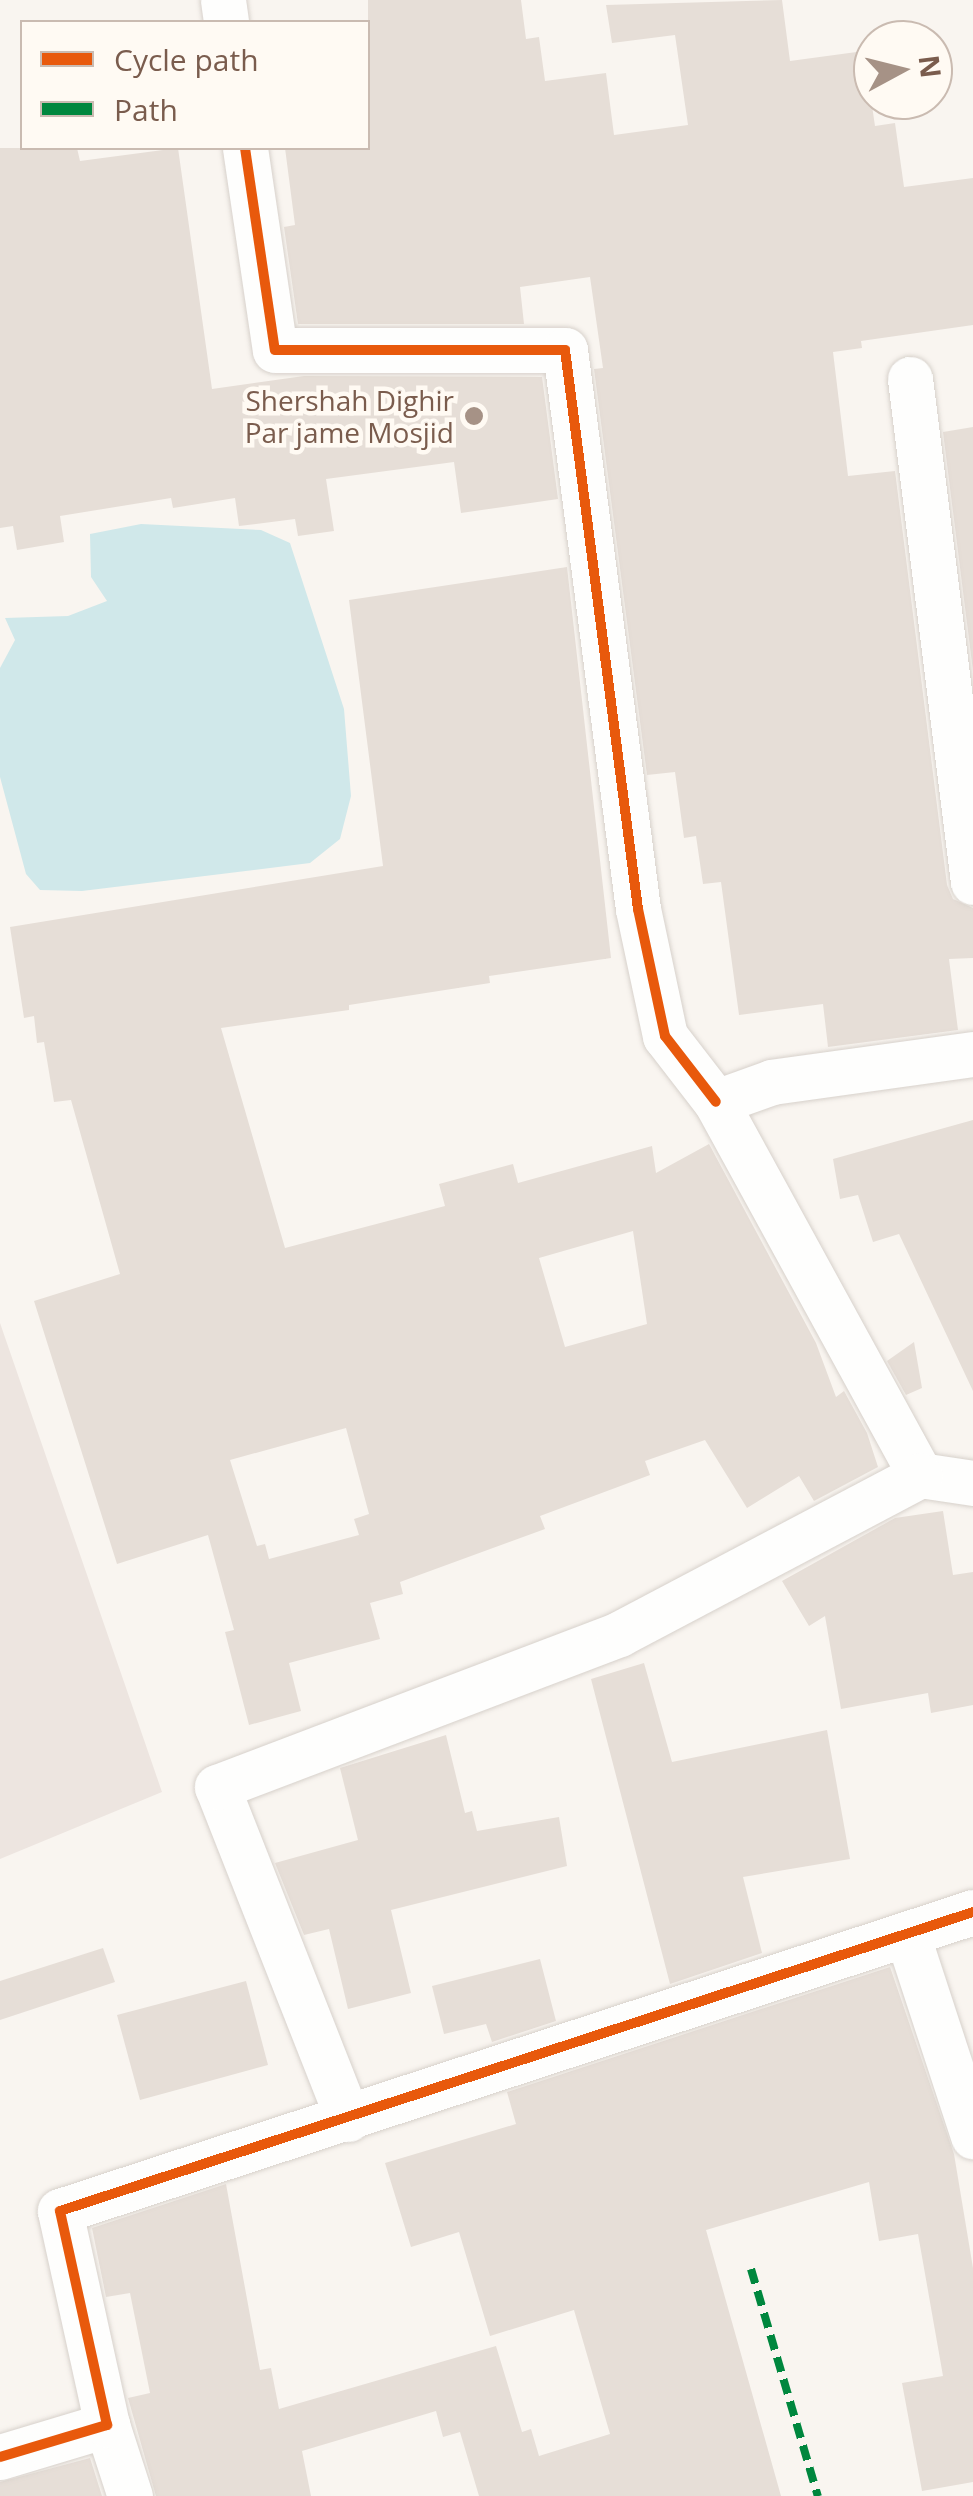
<!DOCTYPE html>
<html>
<head>
<meta charset="utf-8">
<style>
	body { margin:0 }
	#map { position:relative; width:973px; height:2496px; overflow:hidden; background:#f9f5f0; font-family:"Open Sans",sans-serif }
	div>[style] { position:absolute }
	.industrial>* { inset:0; background:#ede5e0 }
	.water>* { inset:0; background:#d0e8ea }
	.building>* { inset:0; background:#e6ded7 }
	.roads { filter:drop-shadow(0 0 2px #d7d1cb) drop-shadow(0 0 2px #d7d1cb) }
	.minor>* { height:45px; margin:-22.5px; padding:0 22.5px; transform-origin:22.5px; border-radius:22.5px; background:#fefefd }
	.quiet>* { height:8px; margin-top:-4px; transform-origin:0; background:repeating-linear-gradient(90deg,#00873e 0 15px,transparent 0 23px) }
	.cycleway>* { height:10px; margin:-5px; padding:0 5px; transform-origin:5px; border-radius:5px; background:#e8590c }
	.dots>* { width:28px; height:28px; translate:-50% -50%; box-sizing:border-box; border:5px solid #fffaf3; border-radius:50% }
	span { translate:-50% -50%; white-space:nowrap; text-align:center; line-height:1.15; -webkit-text-stroke:9px #fffaf3; paint-order:stroke }
	.poi-label { font-size:28px; color:#7a5c4d }
	.right { translate:-100% -50%; text-align:right }
	.legend { position:absolute; left:20px; top:20px; width:350px; height:130px; box-sizing:border-box; background:#fffaf3; border:2px solid #cabbb1; margin:0; padding:12px 18px; list-style:none; font-size:30px; color:#7a5c4d }
	.legend li { display:flex; align-items:center; gap:20px; height:50px }
	.legend b { width:50px; border:2px solid #cabbb1 }
	.north { position:absolute; left:853px; top:20px; width:100px; height:100px; box-sizing:border-box; background:#fffaf3; border:2px solid #cabbb1; border-radius:50%; rotate:83deg; font-size:28px; font-weight:700; line-height:40px; text-align:center; color:#7a5c4d }
	.north::after { content:''; display:block; margin:auto; width:35px; height:45px; background:#a69286; clip-path:polygon(50% 0,100% 100%,50% 72%,0 100%) }
</style>
</head>
<body>
<div id="map">
	<div class="industrial">
		<i style="clip-path:polygon(0 1323px,162px 1792px,0 1859px)"></i>
	</div>
	<div class="water">
		<i style="clip-path:polygon(141px 524px,261px 530px,290px 543px,344px 709px,351px 796px,340px 839px,310px 863px,82px 891px,40px 890px,26px 874px,0 777px,0 668px,15px 640px,5px 618px,68px 616px,107px 601px,91px 577px,90px 534px)"></i>
	</div>
	<div class="building">
		<i style="clip-path:polygon(368px 0,521px 0,526px 39px,539px 37px,545px 81px,606px 73px,614px 135px,688px 125px,675px 35px,612px 43px,606px 5px,782px 0,790px 61px,864px 51px,875px 126px,895px 123px,904px 187px,973px 178px,973px 325px,861px 341px,862px 348px,833px 352px,848px 476px,895px 471px,947px 885px,953px 899px,973px 908px,973px 958px,949px 959px,958px 1030px,828px 1047px,823px 1004px,739px 1015px,721px 882px,703px 884px,696px 836px,684px 838px,675px 772px,647px 775px,594px 369px,603px 368px,590px 277px,520px 287px,524px 324px,298px 324px,284px 227px,295px 225px,285px 148px,368px 148px)"></i>
		<i style="clip-path:polygon(0 148px,77px 148px,80px 161px,178px 148px,212px 389px,304px 376px,542px 377px,558px 499px,461px 513px,454px 462px,326px 479px,334px 531px,298px 536px,295px 519px,239px 526px,235px 498px,173px 508px,171px 498px,60px 516px,64px 542px,17px 550px,13px 526px,0 528px)"></i>
		<i style="clip-path:polygon(973px 427px,973px 671px,943px 432px)"></i>
		<i style="clip-path:polygon(evenodd,567px 567px,611px 958px,489px 976px,490px 983px,349px 1005px,349px 1010px,221px 1028px,285px 1248px,445px 1206px,439px 1184px,513px 1164px,518px 1183px,652px 1146px,656px 1173px,709px 1144px,816px 1343px,836px 1397px,844px 1391px,867px 1433px,878px 1467px,814px 1501px,799px 1476px,747px 1508px,705px 1440px,645px 1461px,650px 1475px,540px 1516px,545px 1529px,400px 1582px,403px 1594px,370px 1603px,380px 1639px,289px 1663px,301px 1711px,249px 1725px,225px 1632px,234px 1630px,208px 1535px,117px 1564px,34px 1301px,120px 1274px,71px 1100px,54px 1102px,44px 1042px,37px 1043px,34px 1016px,24px 1018px,10px 927px,383px 866px,349px 600px,567px 567px,633px 1231px,647px 1324px,565px 1347px,539px 1258px,633px 1231px,567px 567px,346px 1428px,369px 1514px,354px 1519px,359px 1535px,269px 1559px,265px 1544px,257px 1546px,230px 1460px,346px 1428px)"></i>
		<i style="clip-path:polygon(973px 1120px,973px 1391px,899px 1234px,873px 1242px,858px 1195px,840px 1199px,833px 1159px)"></i>
		<i style="clip-path:polygon(914px 1342px,922px 1388px,906px 1395px,887px 1361px)"></i>
		<i style="clip-path:polygon(943px 1511px,953px 1575px,973px 1572px,973px 1705px,931px 1713px,928px 1693px,841px 1709px,825px 1616px,809px 1626px,782px 1581px,895px 1518px)"></i>
		<i style="clip-path:polygon(644px 1663px,672px 1762px,827px 1730px,850px 1859px,743px 1877px,762px 1953px,670px 1984px,591px 1679px)"></i>
		<i style="clip-path:polygon(446px 1735px,465px 1813px,472px 1811px,477px 1831px,559px 1817px,567px 1866px,391px 1910px,411px 1993px,348px 2009px,329px 1929px,304px 1935px,275px 1863px,358px 1840px,340px 1768px)"></i>
		<i style="clip-path:polygon(103px 1948px,115px 1982px,0 2020px,0 1981px)"></i>
		<i style="clip-path:polygon(540px 1959px,556px 2021px,492px 2042px,486px 2024px,444px 2034px,432px 1986px)"></i>
		<i style="clip-path:polygon(890px 1967px,954px 2154px,973px 2268px,973px 2482px,922px 2491px,902px 2383px,943px 2376px,918px 2234px,879px 2241px,869px 2182px,706px 2230px,781px 2496px,479px 2496px,460px 2432px,443px 2437px,436px 2411px,302px 2451px,311px 2496px,156px 2496px,128px 2398px,150px 2393px,130px 2293px,106px 2297px,92px 2228px,226px 2184px,260px 2370px,271px 2368px,279px 2409px,496px 2346px,522px 2432px,531px 2429px,539px 2456px,610px 2434px,574px 2310px,490px 2336px,459px 2232px,411px 2247px,385px 2163px,516px 2124px,507px 2092px)"></i>
		<i style="clip-path:polygon(246px 1981px,268px 2065px,140px 2100px,117px 2015px)"></i>
		<i style="clip-path:polygon(90px 2458px,102px 2496px,0 2496px,0 2482px)"></i>
	</div>
	<div class="roads">
		<div class="minor">
			<i style="left:223px;top:0;width:22px;rotate:82deg"></i>
			<i style="left:245px;top:148px;width:204px;rotate:81.6deg"></i>
			<i style="left:275px;top:350px;width:290px"></i>
			<i style="left:565px;top:350px;width:564px;rotate:82.56deg"></i>
			<i style="left:638px;top:909px;width:130px;rotate:78deg"></i>
			<i style="left:665px;top:1036px;width:83px;rotate:52.3deg"></i>
			<i style="left:910px;top:379px;width:507px;rotate:82.86deg"></i>
			<i style="left:973px;top:1054px;width:203px;rotate:172.1deg"></i>
			<i style="left:772px;top:1082px;width:59px;rotate:160.3deg"></i>
			<i style="left:716px;top:1102px;width:425px;rotate:61.3deg"></i>
			<i style="left:920px;top:1475px;width:54px;rotate:8.6deg"></i>
			<i style="left:907px;top:1934px;width:213px;rotate:71.9deg"></i>
			<i style="left:348px;top:2119px;width:357px;rotate:-111.5deg"></i>
			<i style="left:217px;top:1787px;width:430px;rotate:-20.8deg"></i>
			<i style="left:619px;top:1634px;width:340px;rotate:-27.8deg"></i>
			<i style="left:107px;top:2425px;width:75px;rotate:72.1deg"></i>
			<i style="left:0;top:2457px;width:112px;rotate:-16.7deg"></i>
			<i style="left:107px;top:2425px;width:219px;rotate:-102.4deg"></i>
			<i style="left:60px;top:2211px;width:961px;rotate:-18.13deg"></i>
		</div>
	</div>
	<div class="quiet">
		<i style="left:751px;top:2269px;width:237px;rotate:73.6deg"></i>
	</div>
	<div class="cycleway">
		<i style="left:245px;top:148px;width:204px;rotate:81.6deg"></i>
		<i style="left:275px;top:350px;width:290px"></i>
		<i style="left:565px;top:350px;width:564px;rotate:82.56deg"></i>
		<i style="left:638px;top:909px;width:130px;rotate:78deg"></i>
		<i style="left:665px;top:1036px;width:83px;rotate:52.3deg"></i>
		<i style="left:0;top:2457px;width:112px;rotate:-16.7deg"></i>
		<i style="left:107px;top:2425px;width:219px;rotate:-102.4deg"></i>
		<i style="left:60px;top:2211px;width:961px;rotate:-18.13deg"></i>
	</div>
	<div class="dots">
		<i style="left:474px;top:416px;background:#a69286"></i>
	</div>
	<div class="poi-label">
		<span class="right" style="left:454px;top:416px">Shershah Dighir<br>Par jame Mosjid</span>
	</div>
	<ul class="legend">
	<li><b style="height:12px;background:#e8590c"></b>Cycle path</li>
	<li><b style="height:12px;background:#00873e"></b>Path</li>
	</ul>
	<div class="north">N</div>
</div>
</body>
</html>
